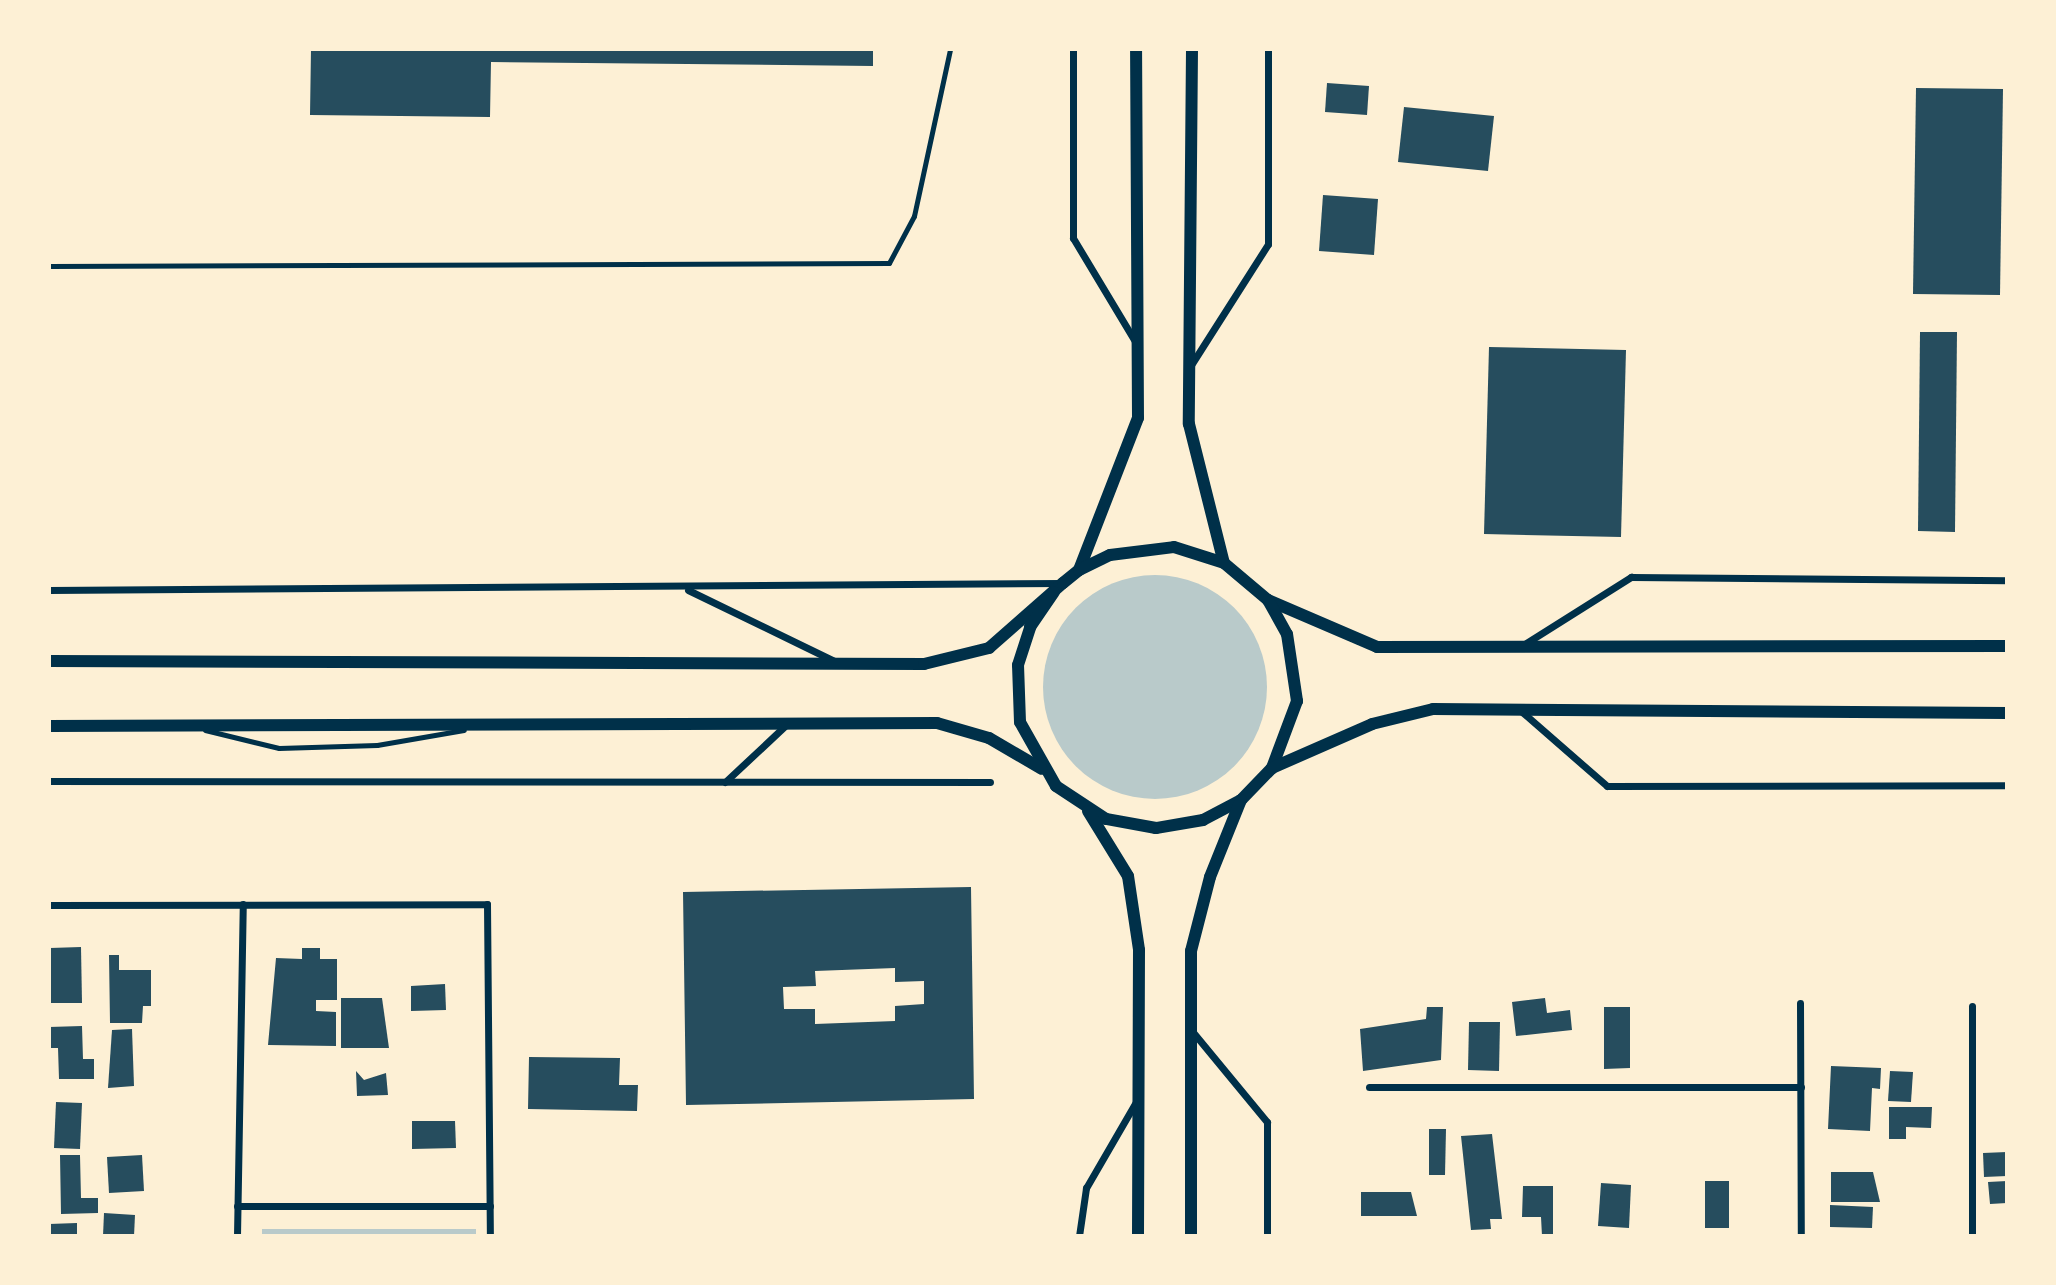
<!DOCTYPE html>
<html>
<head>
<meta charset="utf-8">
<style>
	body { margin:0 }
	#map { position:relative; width:2056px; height:1285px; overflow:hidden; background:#fdf0d5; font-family:Signika,sans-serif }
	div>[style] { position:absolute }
	.green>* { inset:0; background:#b9caca }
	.round { border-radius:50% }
	.building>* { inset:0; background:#264d5e }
	.service>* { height:5px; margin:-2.5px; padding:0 2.5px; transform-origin:2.5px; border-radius:2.5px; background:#003049 }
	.minor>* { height:7px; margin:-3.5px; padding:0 3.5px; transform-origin:3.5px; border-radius:3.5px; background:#003049 }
	.tertiary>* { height:12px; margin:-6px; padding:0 6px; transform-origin:6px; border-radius:6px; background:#003049 }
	span { translate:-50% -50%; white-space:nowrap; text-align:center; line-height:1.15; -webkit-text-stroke:5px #fdf0d5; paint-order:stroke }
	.frame { position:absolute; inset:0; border:51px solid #fdf0d5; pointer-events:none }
</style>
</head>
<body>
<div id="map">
	<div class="green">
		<i class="round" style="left:1043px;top:575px;width:224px;height:224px"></i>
		<i style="clip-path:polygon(262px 1229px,476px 1229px,476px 1236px,262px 1236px)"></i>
	</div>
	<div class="building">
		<i style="clip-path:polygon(311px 49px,873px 49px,873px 66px,491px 62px,490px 117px,310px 115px)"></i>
		<i style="clip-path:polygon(1327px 83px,1369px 86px,1367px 115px,1325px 112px)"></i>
		<i style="clip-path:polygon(1916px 88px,2003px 89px,2000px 295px,1913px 294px)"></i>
		<i style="clip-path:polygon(1404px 107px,1494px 116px,1488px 171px,1398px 162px)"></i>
		<i style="clip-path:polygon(1323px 195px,1378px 199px,1374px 255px,1319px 251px)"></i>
		<i style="clip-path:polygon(1920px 332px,1957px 332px,1955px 532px,1918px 531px)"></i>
		<i style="clip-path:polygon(1489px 347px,1626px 350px,1621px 537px,1484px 534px)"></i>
		<i style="clip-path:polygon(evenodd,971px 887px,974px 1099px,686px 1105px,683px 892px,971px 887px,895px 968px,895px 982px,924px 981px,924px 1004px,895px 1006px,895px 1021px,815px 1024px,815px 1009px,784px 1009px,783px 987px,816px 986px,815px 971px,895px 968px)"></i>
		<i style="clip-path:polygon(81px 947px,82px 1003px,51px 1003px,50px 948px)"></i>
		<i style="clip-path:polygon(302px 948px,320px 948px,320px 959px,337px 959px,337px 1000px,316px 1000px,316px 1011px,336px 1012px,336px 1046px,268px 1045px,276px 958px,302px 959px)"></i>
		<i style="clip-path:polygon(109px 955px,119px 955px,119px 970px,151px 970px,151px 1006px,143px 1006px,142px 1023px,110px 1023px)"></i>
		<i style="clip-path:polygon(445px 984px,446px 1010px,411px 1011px,411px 986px)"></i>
		<i style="clip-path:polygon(341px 998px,382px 998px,389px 1048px,341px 1048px)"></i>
		<i style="clip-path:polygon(1545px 998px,1547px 1013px,1570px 1010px,1572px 1030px,1516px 1036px,1512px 1002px)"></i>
		<i style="clip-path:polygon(1427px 1007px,1443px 1007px,1441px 1060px,1363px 1071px,1360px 1029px,1426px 1019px)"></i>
		<i style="clip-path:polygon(1604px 1007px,1630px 1007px,1630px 1068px,1604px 1069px)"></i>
		<i style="clip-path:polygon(1469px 1022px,1500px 1022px,1499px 1071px,1468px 1070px)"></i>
		<i style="clip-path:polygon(82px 1026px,83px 1059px,94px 1059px,94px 1079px,59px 1079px,58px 1048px,49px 1048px,49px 1027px)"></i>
		<i style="clip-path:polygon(132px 1029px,134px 1086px,108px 1088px,112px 1030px)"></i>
		<i style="clip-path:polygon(529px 1057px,620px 1058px,619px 1085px,638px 1085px,637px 1111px,528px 1109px)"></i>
		<i style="clip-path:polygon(1831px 1066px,1881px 1068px,1880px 1089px,1872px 1088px,1870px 1131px,1828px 1129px)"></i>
		<i style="clip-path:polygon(356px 1071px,364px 1080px,386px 1073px,388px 1095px,357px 1096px)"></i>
		<i style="clip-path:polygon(1890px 1071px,1913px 1072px,1911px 1102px,1888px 1101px)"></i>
		<i style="clip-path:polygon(56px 1102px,82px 1103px,80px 1149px,54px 1148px)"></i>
		<i style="clip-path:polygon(1889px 1107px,1932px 1107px,1931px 1128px,1906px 1127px,1906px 1139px,1889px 1139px)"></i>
		<i style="clip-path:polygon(412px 1121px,455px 1121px,456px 1148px,412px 1149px)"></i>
		<i style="clip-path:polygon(1429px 1129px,1446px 1129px,1445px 1175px,1429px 1175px)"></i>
		<i style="clip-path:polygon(1492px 1134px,1502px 1219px,1490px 1219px,1491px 1229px,1471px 1230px,1461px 1136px)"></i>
		<i style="clip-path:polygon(2007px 1152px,2007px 1176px,1984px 1177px,1983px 1153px)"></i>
		<i style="clip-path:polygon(60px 1155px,80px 1155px,81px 1198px,98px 1198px,98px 1213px,61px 1214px)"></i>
		<i style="clip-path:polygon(142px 1155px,144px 1191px,109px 1193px,107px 1157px)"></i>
		<i style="clip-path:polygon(1831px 1172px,1873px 1172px,1880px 1202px,1831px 1202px)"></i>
		<i style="clip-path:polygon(1705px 1181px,1729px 1181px,1729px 1228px,1705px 1228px)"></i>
		<i style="clip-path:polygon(2007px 1181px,2007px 1203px,1990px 1204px,1988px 1182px)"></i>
		<i style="clip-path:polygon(1601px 1183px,1631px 1185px,1629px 1228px,1598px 1226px)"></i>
		<i style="clip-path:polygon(1523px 1186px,1553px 1186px,1553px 1236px,1542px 1236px,1541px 1217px,1522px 1217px)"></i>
		<i style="clip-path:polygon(1361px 1192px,1411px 1192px,1417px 1216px,1361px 1216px)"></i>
		<i style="clip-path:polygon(1830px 1205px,1873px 1207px,1872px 1228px,1830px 1227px)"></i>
		<i style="clip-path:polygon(104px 1213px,135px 1215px,134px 1236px,103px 1236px)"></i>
		<i style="clip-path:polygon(77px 1223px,77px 1236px,49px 1236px,49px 1224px)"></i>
	</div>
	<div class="service">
		<i style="left:49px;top:266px;width:840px;rotate:-0.2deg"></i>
		<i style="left:889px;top:263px;width:53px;rotate:-62deg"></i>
		<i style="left:914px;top:216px;width:171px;rotate:-77.8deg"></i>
		<i style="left:205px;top:730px;width:76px;rotate:13.7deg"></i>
		<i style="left:279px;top:748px;width:98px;rotate:-1.8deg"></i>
		<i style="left:377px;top:745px;width:88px;rotate:-9.8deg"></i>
	</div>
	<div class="minor">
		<i style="left:1073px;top:49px;width:189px;rotate:90deg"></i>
		<i style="left:1073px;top:238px;width:122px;rotate:59deg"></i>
		<i style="left:1191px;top:365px;width:143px;rotate:-57.5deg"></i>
		<i style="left:1268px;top:244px;width:195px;rotate:-90deg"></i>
		<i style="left:49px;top:590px;width:1014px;rotate:-0.4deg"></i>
		<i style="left:688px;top:590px;width:162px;rotate:25.9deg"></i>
		<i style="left:1523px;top:645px;width:128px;rotate:-32.2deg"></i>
		<i style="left:1631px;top:577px;width:376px;rotate:0.5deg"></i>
		<i style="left:1521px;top:711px;width:114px;rotate:41.1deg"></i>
		<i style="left:1607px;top:786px;width:400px;rotate:-0.1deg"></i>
		<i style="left:49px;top:781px;width:941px;rotate:0.06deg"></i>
		<i style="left:725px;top:782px;width:85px;rotate:-43.1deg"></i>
		<i style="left:49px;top:905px;width:438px;rotate:-0.1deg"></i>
		<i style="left:487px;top:904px;width:332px;rotate:89.5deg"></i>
		<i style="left:1800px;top:1003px;width:233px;rotate:89.8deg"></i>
		<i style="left:1972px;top:1006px;width:230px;rotate:90deg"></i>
		<i style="left:1192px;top:1031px;width:118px;rotate:50.5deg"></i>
		<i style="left:1267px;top:1122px;width:114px;rotate:90deg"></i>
		<i style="left:1369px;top:1087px;width:432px"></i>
		<i style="left:237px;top:1206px;width:253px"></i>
		<i style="left:237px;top:1236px;width:332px;rotate:-89deg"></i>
		<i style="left:1079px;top:1236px;width:49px;rotate:-81.7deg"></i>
		<i style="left:1086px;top:1188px;width:102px;rotate:-59.9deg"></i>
	</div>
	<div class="tertiary">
		<i style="left:1192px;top:49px;width:375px;rotate:90.5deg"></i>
		<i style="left:1189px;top:424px;width:143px;rotate:75.9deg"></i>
		<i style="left:1079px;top:570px;width:163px;rotate:-68.8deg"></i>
		<i style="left:1138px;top:418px;width:369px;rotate:-90.3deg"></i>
		<i style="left:1268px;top:600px;width:119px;rotate:23.3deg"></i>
		<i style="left:1377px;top:647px;width:630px;rotate:-0.09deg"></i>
		<i style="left:49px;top:661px;width:875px;rotate:0.2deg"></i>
		<i style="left:924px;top:664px;width:67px;rotate:-13.8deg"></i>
		<i style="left:989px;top:648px;width:98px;rotate:-41.3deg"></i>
		<i style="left:1063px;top:583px;width:21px;rotate:-39deg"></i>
		<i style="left:1079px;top:570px;width:34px;rotate:-26deg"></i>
		<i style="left:1110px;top:555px;width:64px;rotate:-7.1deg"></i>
		<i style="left:1174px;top:547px;width:52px;rotate:17.7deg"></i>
		<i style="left:1224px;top:563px;width:57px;rotate:40.1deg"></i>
		<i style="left:1268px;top:600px;width:39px;rotate:61deg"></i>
		<i style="left:1287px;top:634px;width:68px;rotate:81.5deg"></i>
		<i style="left:1297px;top:701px;width:72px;rotate:110.5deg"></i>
		<i style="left:1272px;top:768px;width:45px;rotate:134.1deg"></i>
		<i style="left:1241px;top:800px;width:43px;rotate:152.2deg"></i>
		<i style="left:1203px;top:820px;width:48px;rotate:170.3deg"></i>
		<i style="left:1156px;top:828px;width:51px;rotate:-169.8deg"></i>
		<i style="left:1106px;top:819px;width:60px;rotate:-146.6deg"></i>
		<i style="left:1056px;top:786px;width:73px;rotate:-119.4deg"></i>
		<i style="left:1020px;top:722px;width:57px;rotate:-92deg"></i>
		<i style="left:1018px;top:665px;width:40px;rotate:-72deg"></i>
		<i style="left:1030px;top:627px;width:42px;rotate:-55.6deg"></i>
		<i style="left:49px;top:726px;width:888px;rotate:-0.19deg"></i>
		<i style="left:937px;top:723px;width:54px;rotate:16.1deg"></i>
		<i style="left:989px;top:738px;width:61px;rotate:30.3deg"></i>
		<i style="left:1272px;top:768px;width:109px;rotate:-23.7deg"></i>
		<i style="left:1372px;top:724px;width:63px;rotate:-13.8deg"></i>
		<i style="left:1433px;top:709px;width:574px;rotate:0.4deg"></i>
		<i style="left:1088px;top:811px;width:76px;rotate:58.4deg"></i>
		<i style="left:1128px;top:876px;width:75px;rotate:81.5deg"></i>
		<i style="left:1139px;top:950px;width:286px;rotate:90.2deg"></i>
		<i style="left:1191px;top:1236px;width:285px;rotate:-90deg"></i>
		<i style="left:1191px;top:951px;width:76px;rotate:-75.6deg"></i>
		<i style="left:1210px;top:877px;width:83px;rotate:-68.1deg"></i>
	</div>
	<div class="frame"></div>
</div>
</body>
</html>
